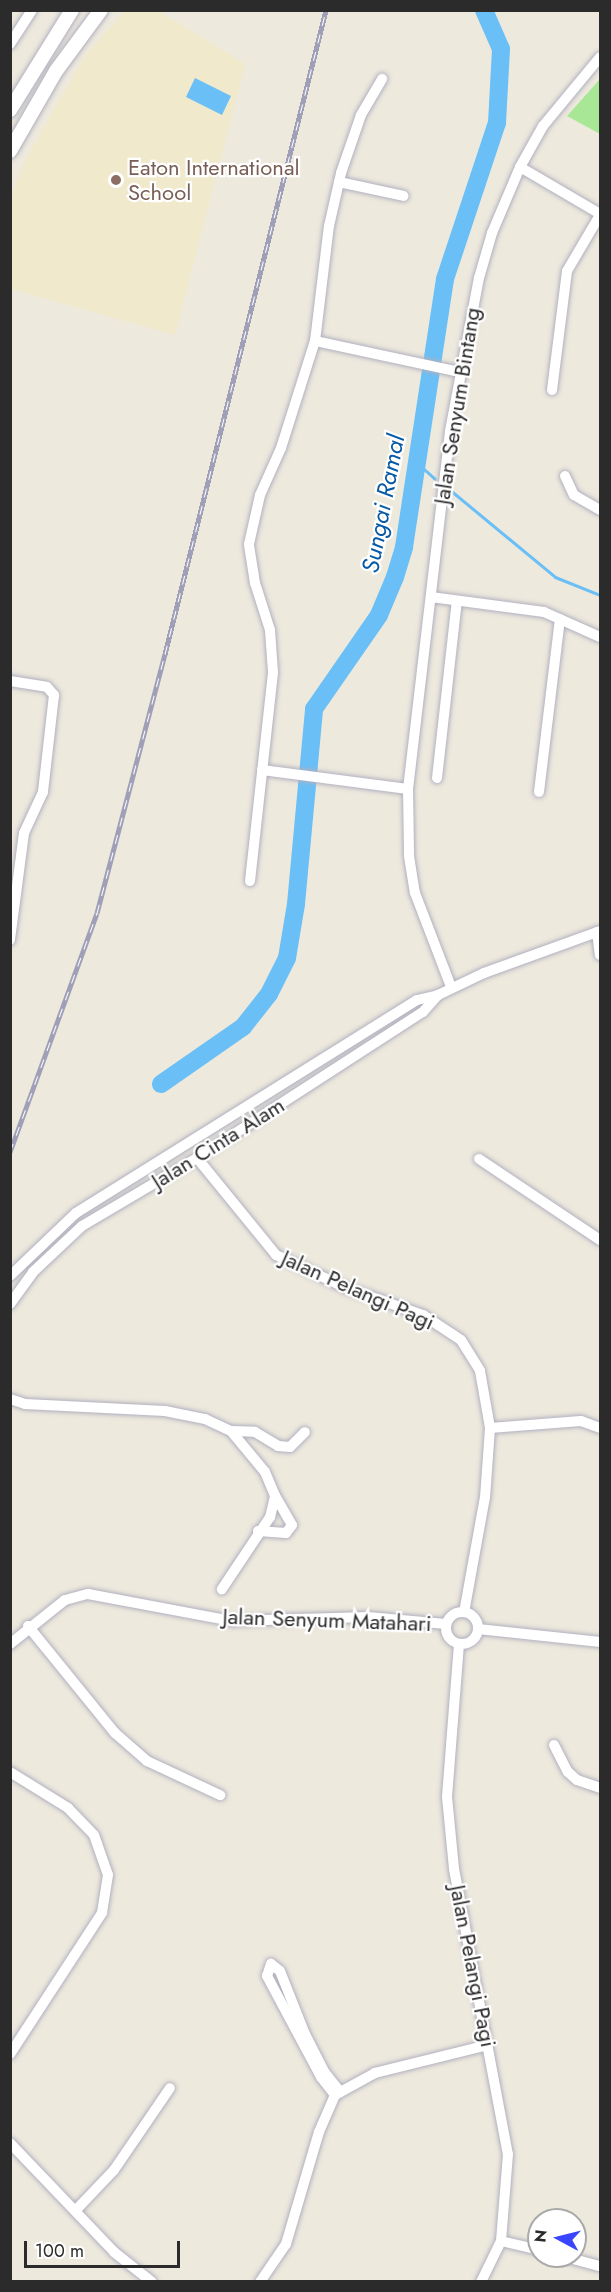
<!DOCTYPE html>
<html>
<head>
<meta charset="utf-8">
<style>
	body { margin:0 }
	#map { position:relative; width:611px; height:2292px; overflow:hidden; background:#eee9dd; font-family:Jost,sans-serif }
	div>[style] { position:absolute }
	.education>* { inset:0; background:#f0e9cb }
	.green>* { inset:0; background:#a8e796 }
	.water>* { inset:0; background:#6abff6 }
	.stream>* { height:3px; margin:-1.5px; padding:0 1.5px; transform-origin:1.5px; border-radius:1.5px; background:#6abff6 }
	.river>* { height:18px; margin:-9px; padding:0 9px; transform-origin:9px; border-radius:9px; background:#6abff6 }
	.roads { filter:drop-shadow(0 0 2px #b1b1c0) drop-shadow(0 0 2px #b1b1c0) }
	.minor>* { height:10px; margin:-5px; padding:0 5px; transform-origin:5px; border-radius:5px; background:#fff }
	.minor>.ring { margin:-5px; padding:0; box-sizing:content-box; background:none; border:10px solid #fff; border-radius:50% }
	.tertiary>* { height:14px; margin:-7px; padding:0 7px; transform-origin:7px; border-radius:7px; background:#fff }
	.rail>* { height:5px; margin-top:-2.5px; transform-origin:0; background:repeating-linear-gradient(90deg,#fff 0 9px,#9f9fb7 0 18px); box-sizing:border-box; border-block:2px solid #9f9fb7 }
	.dots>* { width:16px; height:16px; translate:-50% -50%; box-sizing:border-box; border:3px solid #fff; border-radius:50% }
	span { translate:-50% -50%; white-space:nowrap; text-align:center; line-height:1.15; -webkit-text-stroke:4.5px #fff; paint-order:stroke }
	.education-label { font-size:22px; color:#785e54 }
	.left { translate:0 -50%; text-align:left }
	.street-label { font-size:22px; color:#2b2b2b }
	.water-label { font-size:24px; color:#065aa5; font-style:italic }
	.frame { position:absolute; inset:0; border:12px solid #2b2b2b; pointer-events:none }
	.north { position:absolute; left:527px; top:2208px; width:60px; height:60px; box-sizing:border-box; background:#fff; border:2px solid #aaa; border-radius:50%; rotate:277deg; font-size:16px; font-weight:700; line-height:24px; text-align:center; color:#2b2b2b }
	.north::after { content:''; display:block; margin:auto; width:21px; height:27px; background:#3945ff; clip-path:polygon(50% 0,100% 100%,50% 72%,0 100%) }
	.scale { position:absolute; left:24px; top:2241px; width:156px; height:27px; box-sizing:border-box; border:3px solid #2b2b2b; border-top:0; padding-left:8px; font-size:18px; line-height:21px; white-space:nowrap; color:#2b2b2b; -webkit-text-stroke:4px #fff; paint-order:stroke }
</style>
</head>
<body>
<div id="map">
	<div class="education">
		<i style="clip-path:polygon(125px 11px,159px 11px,245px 64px,175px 335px,11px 289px,10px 200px,25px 160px,85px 56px)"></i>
	</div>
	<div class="green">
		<i style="clip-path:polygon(600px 79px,600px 134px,567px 116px)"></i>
	</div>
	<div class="water">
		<i style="clip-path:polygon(195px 78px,231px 96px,222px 115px,186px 97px)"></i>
	</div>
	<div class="stream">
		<i style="left:416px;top:462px;width:25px;rotate:42deg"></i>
		<i style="left:450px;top:490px;width:136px;rotate:39.6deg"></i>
		<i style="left:555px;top:577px;width:48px;rotate:21.8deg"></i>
	</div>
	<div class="river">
		<i style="left:161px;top:1084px;width:100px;rotate:-34.8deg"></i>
		<i style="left:243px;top:1027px;width:42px;rotate:-51.8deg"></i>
		<i style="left:269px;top:994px;width:40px;rotate:-63.4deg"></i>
		<i style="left:287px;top:958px;width:55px;rotate:-80.5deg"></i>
		<i style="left:296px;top:904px;width:196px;rotate:-84.7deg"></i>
		<i style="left:314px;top:709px;width:114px;rotate:-55.3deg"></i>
		<i style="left:379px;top:615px;width:41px;rotate:-67.2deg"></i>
		<i style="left:395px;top:577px;width:31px;rotate:-73deg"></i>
		<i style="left:404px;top:547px;width:271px;rotate:-81.3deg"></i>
		<i style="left:445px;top:279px;width:164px;rotate:-71.6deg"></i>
		<i style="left:497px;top:123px;width:74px;rotate:-86.9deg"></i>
		<i style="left:501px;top:49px;width:43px;rotate:-113.6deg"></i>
	</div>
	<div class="roads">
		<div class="minor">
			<i style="left:10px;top:44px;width:40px;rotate:-57.1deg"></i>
			<i style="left:520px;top:167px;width:93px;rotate:30.4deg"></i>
			<i style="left:339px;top:182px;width:66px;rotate:12.2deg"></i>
			<i style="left:315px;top:341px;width:147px;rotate:12.1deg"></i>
			<i style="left:552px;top:390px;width:120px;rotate:-82.8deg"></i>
			<i style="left:567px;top:271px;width:65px;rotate:-59.5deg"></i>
			<i style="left:565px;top:476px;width:21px;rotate:65deg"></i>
			<i style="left:574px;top:495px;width:30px;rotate:30deg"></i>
			<i style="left:431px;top:597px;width:114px;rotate:7.6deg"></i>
			<i style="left:544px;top:612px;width:61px;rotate:24.1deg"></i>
			<i style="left:10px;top:681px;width:37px;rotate:9deg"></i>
			<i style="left:47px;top:687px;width:11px;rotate:49deg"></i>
			<i style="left:54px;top:695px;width:98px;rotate:96.5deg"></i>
			<i style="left:43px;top:792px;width:45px;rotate:114.9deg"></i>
			<i style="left:24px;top:833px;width:108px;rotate:97.5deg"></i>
			<i style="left:262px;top:770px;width:147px;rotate:7.4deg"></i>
			<i style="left:408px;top:789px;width:67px;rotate:89.1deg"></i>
			<i style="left:409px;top:856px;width:37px;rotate:81deg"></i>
			<i style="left:415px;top:893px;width:101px;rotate:69deg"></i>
			<i style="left:437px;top:778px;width:178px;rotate:-83.6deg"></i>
			<i style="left:408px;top:789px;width:360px;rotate:-83.3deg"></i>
			<i style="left:450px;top:431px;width:156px;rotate:-79.3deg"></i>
			<i style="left:479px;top:278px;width:47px;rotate:-73.9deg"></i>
			<i style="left:492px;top:233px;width:72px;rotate:-67deg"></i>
			<i style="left:520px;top:167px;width:47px;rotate:-60.7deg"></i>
			<i style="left:543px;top:126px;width:89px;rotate:-50.4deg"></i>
			<i style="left:539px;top:792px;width:174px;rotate:-83.1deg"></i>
			<i style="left:250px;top:881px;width:210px;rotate:-83.7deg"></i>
			<i style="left:273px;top:672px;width:42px;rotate:-94.1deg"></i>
			<i style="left:270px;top:630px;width:49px;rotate:-107.7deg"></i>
			<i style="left:255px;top:583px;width:39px;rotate:-99deg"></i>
			<i style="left:249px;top:544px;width:50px;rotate:-77.3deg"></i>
			<i style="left:260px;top:495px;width:51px;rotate:-65.9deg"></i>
			<i style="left:281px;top:448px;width:112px;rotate:-72.4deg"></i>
			<i style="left:315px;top:341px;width:116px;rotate:-83.1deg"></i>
			<i style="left:329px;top:226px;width:54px;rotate:-77.2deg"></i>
			<i style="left:341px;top:173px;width:61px;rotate:-71deg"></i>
			<i style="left:361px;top:115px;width:42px;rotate:-59.7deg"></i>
			<i style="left:597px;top:932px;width:23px;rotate:83deg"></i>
			<i style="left:197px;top:1158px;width:125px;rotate:50.8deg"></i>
			<i style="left:276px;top:1255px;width:77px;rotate:25.2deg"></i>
			<i style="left:346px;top:1288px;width:82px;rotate:19.3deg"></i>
			<i style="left:423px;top:1315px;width:45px;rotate:33.3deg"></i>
			<i style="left:461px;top:1340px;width:36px;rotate:58deg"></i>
			<i style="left:480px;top:1371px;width:58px;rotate:80deg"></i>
			<i style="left:490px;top:1428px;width:69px;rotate:94.1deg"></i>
			<i style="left:485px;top:1497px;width:117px;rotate:100.3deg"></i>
			<i style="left:479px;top:1159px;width:146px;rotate:33.8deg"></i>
			<i style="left:10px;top:1276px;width:91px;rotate:-43.7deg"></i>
			<i style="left:76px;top:1213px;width:402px;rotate:-32deg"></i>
			<i style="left:417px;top:1000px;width:22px;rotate:-13deg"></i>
			<i style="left:10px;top:1304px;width:39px;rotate:-54deg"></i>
			<i style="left:33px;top:1272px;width:67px;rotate:-43.2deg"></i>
			<i style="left:82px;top:1226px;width:134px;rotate:-30.6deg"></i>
			<i style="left:197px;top:1158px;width:269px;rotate:-32.9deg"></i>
			<i style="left:423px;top:1012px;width:23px;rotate:-49deg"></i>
			<i style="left:438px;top:995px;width:51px;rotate:-25.6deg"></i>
			<i style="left:484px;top:973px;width:123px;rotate:-19.9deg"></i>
			<i style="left:10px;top:1399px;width:16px;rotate:18deg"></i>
			<i style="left:25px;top:1404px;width:140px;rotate:2.9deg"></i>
			<i style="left:165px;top:1411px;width:41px;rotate:11.3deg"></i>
			<i style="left:205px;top:1419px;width:29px;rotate:25deg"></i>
			<i style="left:231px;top:1431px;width:53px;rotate:50.3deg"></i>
			<i style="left:265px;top:1472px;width:26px;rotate:67deg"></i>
			<i style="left:275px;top:1496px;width:22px;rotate:103deg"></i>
			<i style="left:270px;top:1517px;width:87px;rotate:123.7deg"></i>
			<i style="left:490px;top:1428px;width:91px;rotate:-4.4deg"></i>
			<i style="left:581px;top:1421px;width:20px;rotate:20deg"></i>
			<i style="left:232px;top:1431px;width:23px;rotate:2deg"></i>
			<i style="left:255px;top:1432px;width:27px;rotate:31deg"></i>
			<i style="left:278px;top:1446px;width:12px;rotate:5deg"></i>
			<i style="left:290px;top:1447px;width:21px;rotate:-45deg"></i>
			<i style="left:258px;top:1531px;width:28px;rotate:4deg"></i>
			<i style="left:286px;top:1533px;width:10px;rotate:-53deg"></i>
			<i style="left:292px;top:1525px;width:34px;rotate:-120deg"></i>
			<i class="ring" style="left:446px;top:1612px;width:22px;height:22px"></i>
			<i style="left:28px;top:1626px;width:138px;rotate:50.9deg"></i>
			<i style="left:115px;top:1733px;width:43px;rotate:41.2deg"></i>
			<i style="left:147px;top:1761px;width:81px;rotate:25deg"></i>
			<i style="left:478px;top:1629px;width:123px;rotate:6.1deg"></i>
			<i style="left:10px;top:1644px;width:70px;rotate:-38.7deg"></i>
			<i style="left:65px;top:1600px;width:24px;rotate:-15deg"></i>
			<i style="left:88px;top:1594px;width:147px;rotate:10.6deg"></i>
			<i style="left:232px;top:1621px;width:136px;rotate:-1.7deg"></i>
			<i style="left:368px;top:1617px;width:78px;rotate:5.1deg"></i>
			<i style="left:459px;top:1644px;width:153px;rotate:94.5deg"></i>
			<i style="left:447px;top:1797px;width:72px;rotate:84.4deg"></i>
			<i style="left:454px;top:1869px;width:290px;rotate:79.3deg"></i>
			<i style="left:508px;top:2154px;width:87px;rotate:94.6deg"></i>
			<i style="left:501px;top:2241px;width:46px;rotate:116deg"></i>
			<i style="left:554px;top:1745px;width:30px;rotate:63deg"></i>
			<i style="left:568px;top:1772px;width:12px;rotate:42deg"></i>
			<i style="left:577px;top:1780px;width:24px;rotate:19deg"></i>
			<i style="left:10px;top:1772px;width:68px;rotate:31.8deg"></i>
			<i style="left:68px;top:1808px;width:37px;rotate:46deg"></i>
			<i style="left:94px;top:1835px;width:42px;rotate:70.7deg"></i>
			<i style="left:108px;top:1875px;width:38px;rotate:99deg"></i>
			<i style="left:102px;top:1913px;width:168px;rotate:123.1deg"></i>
			<i style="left:335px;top:2095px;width:23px;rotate:-128deg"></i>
			<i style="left:321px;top:2077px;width:115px;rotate:-118.1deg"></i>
			<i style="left:267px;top:1976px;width:13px;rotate:-72deg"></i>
			<i style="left:271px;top:1964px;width:11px;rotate:38deg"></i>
			<i style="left:280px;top:1971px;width:68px;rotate:68.4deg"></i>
			<i style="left:305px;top:2034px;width:44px;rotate:62.9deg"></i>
			<i style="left:325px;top:2073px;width:22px;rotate:51deg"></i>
			<i style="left:10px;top:2143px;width:151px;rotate:46.3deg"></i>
			<i style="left:114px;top:2252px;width:48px;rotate:38.3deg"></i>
			<i style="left:76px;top:2210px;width:55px;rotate:-46.5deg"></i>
			<i style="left:114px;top:2170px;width:99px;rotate:-55.7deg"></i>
			<i style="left:501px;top:2241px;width:39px;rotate:13deg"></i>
			<i style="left:562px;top:2256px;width:39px;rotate:15deg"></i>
			<i style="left:260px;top:2282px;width:46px;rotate:-55.6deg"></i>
			<i style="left:286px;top:2244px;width:117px;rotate:-73.6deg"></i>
			<i style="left:319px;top:2132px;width:40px;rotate:-66.6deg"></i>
			<i style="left:335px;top:2095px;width:46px;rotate:-28.8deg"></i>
			<i style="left:375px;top:2073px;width:116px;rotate:-13.9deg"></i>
		</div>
		<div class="tertiary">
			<i style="left:10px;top:110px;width:118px;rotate:-58.2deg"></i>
			<i style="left:10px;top:151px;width:92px;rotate:-60.1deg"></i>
			<i style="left:56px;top:71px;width:76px;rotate:-53.6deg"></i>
		</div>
	</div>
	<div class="rail">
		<i style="left:10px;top:1152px;width:254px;rotate:-70deg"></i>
		<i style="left:97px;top:913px;width:268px;rotate:-75.3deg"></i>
		<i style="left:165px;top:654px;width:664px;rotate:-75.96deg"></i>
	</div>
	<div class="dots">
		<i style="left:116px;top:180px;background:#8d6e63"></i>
	</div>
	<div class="education-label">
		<span class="left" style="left:128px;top:180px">Eaton International<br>School</span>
	</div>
	<div class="street-label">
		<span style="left:457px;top:406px;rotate:-81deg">Jalan Senyum Bintang</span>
		<span style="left:218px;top:1143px;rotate:-32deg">Jalan Cinta Alam</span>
		<span style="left:358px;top:1290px;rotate:24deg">Jalan Pelangi Pagi</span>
		<span style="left:327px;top:1620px;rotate:2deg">Jalan Senyum Matahari</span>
		<span style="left:473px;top:1966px;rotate:79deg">Jalan Pelangi Pagi</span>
	</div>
	<div class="water-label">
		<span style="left:383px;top:504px;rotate:-79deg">Sungai Ramal</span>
	</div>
	<div class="frame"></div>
	<div class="north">N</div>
	<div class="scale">100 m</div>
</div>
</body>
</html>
